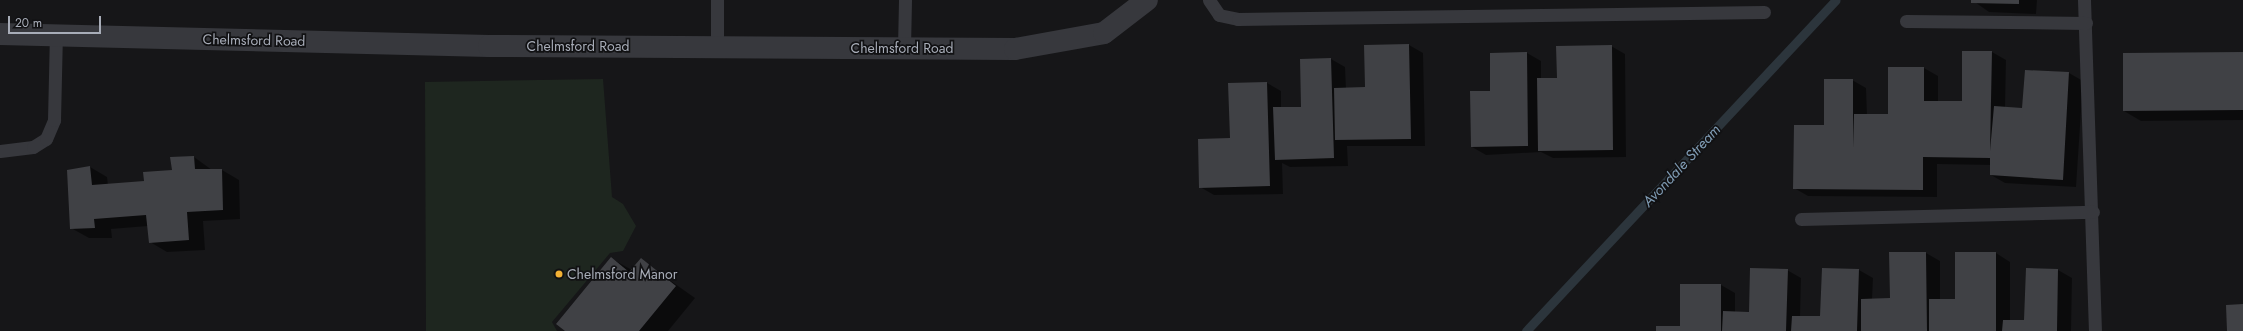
<!DOCTYPE html>
<html>
<head>
<meta charset="utf-8">
<style>
	body { margin:0 }
	#map { position:relative; width:2243px; height:331px; overflow:hidden; background:#161618; font-family:Jost,sans-serif }
	div>[style] { position:absolute }
	.green>* { inset:0; background:#1e261f }
	.shadow>* { inset:0; background:#0007 }
	.stream>* { height:9px; margin:-4.5px; padding:0 4.5px; transform-origin:4.5px; border-radius:4.5px; background:#2c353c }
	.building>* { inset:0; background:#404145 }
	.lane>* { height:13px; margin:-6.5px; padding:0 6.5px; transform-origin:6.5px; border-radius:6.5px; background:#37383d }
	.street>* { height:22px; margin:-11px; padding:0 11px; transform-origin:11px; border-radius:11px; background:#37383d }
	.dots>* { width:11px; height:11px; translate:-50% -50%; box-sizing:border-box; border:2px solid #111113; border-radius:50% }
	span { translate:-50% -50%; white-space:nowrap; text-align:center; line-height:1.15; -webkit-text-stroke:3.5px #111113; paint-order:stroke }
	.street-label { font-size:14px; color:#a8adb8 }
	.poi-label { font-size:14px; color:#a8adb8 }
	.left { translate:0 -50%; text-align:left }
	.water-label { font-size:15px; color:#7f9bb3; font-style:italic }
	.scale { position:absolute; left:8px; top:16px; width:93px; height:18px; box-sizing:border-box; border:2px solid #a8adb8; border-top:0; padding-left:5px; font-size:12px; line-height:14px; white-space:nowrap; color:#a8adb8; -webkit-text-stroke:3px #111113; paint-order:stroke }
</style>
</head>
<body>
<div id="map">
	<div class="green">
		<i style="clip-path:polygon(603px 79px,612px 197px,623px 204px,636px 226px,623px 251px,610px 253px,552px 322px,557px 331px,426px 331px,425px 82px)"></i>
	</div>
	<div class="shadow">
		<i style="clip-path:polygon(1972px 0,2037px 0,2036px 14px,1989px 12px)"></i>
		<i style="clip-path:polygon(1409px 45px,1423px 53px,1425px 146px,1347px 146px,1348px 166px,1290px 167px,1282px 163px,1283px 194px,1214px 195px,1200px 187px,1267px 83px,1281px 91px,1281px 108px,1302px 108px,1301px 60px,1331px 59px,1345px 67px,1346px 89px,1366px 88px)"></i>
		<i style="clip-path:polygon(1611px 46px,1625px 54px,1626px 157px,1553px 158px,1541px 152px,1486px 155px,1472px 147px,1491px 92px,1527px 53px,1541px 61px,1541px 79px,1558px 79px)"></i>
		<i style="clip-path:polygon(1992px 52px,2006px 60px,2005px 108px,2023px 109px,2069px 73px,2083px 81px,2076px 187px,2005px 183px,1991px 175px,1991px 165px,1937px 164px,1937px 197px,1808px 196px,1794px 188px,1852px 80px,1866px 88px,1867px 115px,1889px 115px,1924px 68px,1938px 76px,1938px 102px,1963px 102px)"></i>
		<i style="clip-path:polygon(2243px 53px,2243px 120px,2141px 121px,2124px 111px)"></i>
		<i style="clip-path:polygon(194px 157px,212px 170px,222px 170px,239px 180px,240px 219px,203px 221px,205px 250px,167px 252px,150px 242px,148px 226px,111px 229px,112px 238px,89px 238px,71px 228px,90px 167px,107px 177px,108px 185px,145px 182px,173px 171px,172px 158px)"></i>
		<i style="clip-path:polygon(1926px 253px,1940px 261px,1940px 300px,1956px 300px,1956px 253px,1996px 253px,2010px 262px,2010px 321px,2025px 321px,2027px 269px,2058px 270px,2072px 278px,2071px 331px,1657px 331px,1681px 327px,1721px 285px,1735px 293px,1735px 312px,1750px 313px,1787px 270px,1801px 278px,1800px 317px,1821px 317px,1859px 270px,1873px 278px,1872px 299px,1891px 299px)"></i>
		<i style="clip-path:polygon(612px 259px,632px 270px,641px 260px,695px 298px,668px 331px,567px 331px)"></i>
	</div>
	<div class="stream">
		<i style="left:1526px;top:331px;width:453px;rotate:-46.9deg"></i>
	</div>
	<div class="building">
		<i style="clip-path:polygon(1971px 0,2019px 0,2019px 4px,1971px 3px)"></i>
		<i style="clip-path:polygon(1409px 44px,1411px 139px,1335px 140px,1334px 88px,1365px 87px,1364px 45px)"></i>
		<i style="clip-path:polygon(1612px 45px,1613px 150px,1538px 151px,1537px 78px,1557px 78px,1556px 46px)"></i>
		<i style="clip-path:polygon(1962px 51px,1992px 51px,1990px 151px,1994px 106px,2022px 108px,2025px 70px,2069px 72px,2063px 180px,1990px 175px,1990px 158px,1923px 157px,1923px 190px,1793px 189px,1794px 125px,1824px 125px,1824px 79px,1853px 79px,1853px 148px,1854px 114px,1888px 114px,1888px 67px,1924px 67px,1924px 113px,1924px 101px,1962px 101px)"></i>
		<i style="clip-path:polygon(1527px 52px,1528px 146px,1471px 147px,1470px 91px,1490px 91px,1490px 53px)"></i>
		<i style="clip-path:polygon(2243px 52px,2243px 110px,2123px 111px,2123px 53px)"></i>
		<i style="clip-path:polygon(1331px 58px,1334px 158px,1275px 160px,1273px 107px,1301px 107px,1300px 59px)"></i>
		<i style="clip-path:polygon(1267px 82px,1270px 186px,1199px 188px,1198px 139px,1230px 138px,1228px 83px)"></i>
		<i style="clip-path:polygon(194px 156px,195px 169px,222px 169px,223px 210px,187px 212px,189px 240px,149px 243px,146px 215px,94px 219px,95px 228px,70px 229px,67px 170px,90px 166px,92px 185px,144px 181px,143px 172px,172px 170px,170px 157px)"></i>
		<i style="clip-path:polygon(1889px 252px,1926px 252px,1927px 331px,1861px 331px,1861px 299px,1890px 298px)"></i>
		<i style="clip-path:polygon(1955px 252px,1996px 252px,1996px 331px,1929px 331px,1929px 299px,1955px 299px)"></i>
		<i style="clip-path:polygon(611px 257px,629px 272px,641px 258px,676px 286px,639px 331px,565px 331px,556px 324px)"></i>
		<i style="clip-path:polygon(1750px 268px,1788px 269px,1786px 331px,1722px 331px,1723px 311px,1749px 312px)"></i>
		<i style="clip-path:polygon(1822px 268px,1859px 269px,1857px 331px,1791px 331px,1792px 316px,1820px 316px)"></i>
		<i style="clip-path:polygon(2026px 268px,2058px 269px,2057px 331px,2002px 331px,2003px 320px,2024px 320px)"></i>
		<i style="clip-path:polygon(1680px 284px,1721px 284px,1721px 331px,1656px 331px,1656px 326px,1680px 326px)"></i>
		<i style="clip-path:polygon(2243px 304px,2243px 331px,2227px 331px,2226px 305px)"></i>
	</div>
	<div class="lane">
		<i style="left:717px;top:0;width:47px;rotate:90deg"></i>
		<i style="left:1209px;top:0;width:18px;rotate:56deg"></i>
		<i style="left:1219px;top:15px;width:19px;rotate:12deg"></i>
		<i style="left:1238px;top:19px;width:526px;rotate:-0.76deg"></i>
		<i style="left:2084px;top:0;width:331px;rotate:88.1deg"></i>
		<i style="left:1906px;top:21px;width:180px;rotate:0.6deg"></i>
		<i style="left:904px;top:48px;width:48px;rotate:-88.8deg"></i>
		<i style="left:0;top:151px;width:33px;rotate:-7deg"></i>
		<i style="left:33px;top:147px;width:15px;rotate:-32deg"></i>
		<i style="left:46px;top:139px;width:21px;rotate:-67deg"></i>
		<i style="left:54px;top:120px;width:85px;rotate:-88.7deg"></i>
		<i style="left:1801px;top:219px;width:292px;rotate:-1.4deg"></i>
	</div>
	<div class="street">
		<i style="left:0;top:34px;width:489px;rotate:1.4deg"></i>
		<i style="left:489px;top:46px;width:526px;rotate:0.33deg"></i>
		<i style="left:1015px;top:49px;width:90px;rotate:-10.2deg"></i>
		<i style="left:1104px;top:33px;width:54px;rotate:-37.5deg"></i>
	</div>
	<div class="dots">
		<i style="left:559px;top:274px;background:#f2b134"></i>
	</div>
	<div class="street-label">
		<span style="left:254px;top:40px;rotate:1deg">Chelmsford Road</span>
		<span style="left:578px;top:46px">Chelmsford Road</span>
		<span style="left:902px;top:48px">Chelmsford Road</span>
	</div>
	<div class="poi-label">
		<span class="left" style="left:567px;top:274px">Chelmsford Manor</span>
	</div>
	<div class="water-label">
		<span style="left:1682px;top:166px;rotate:-47deg">Avondale Stream</span>
	</div>
	<div class="scale">20 m</div>
</div>
</body>
</html>
